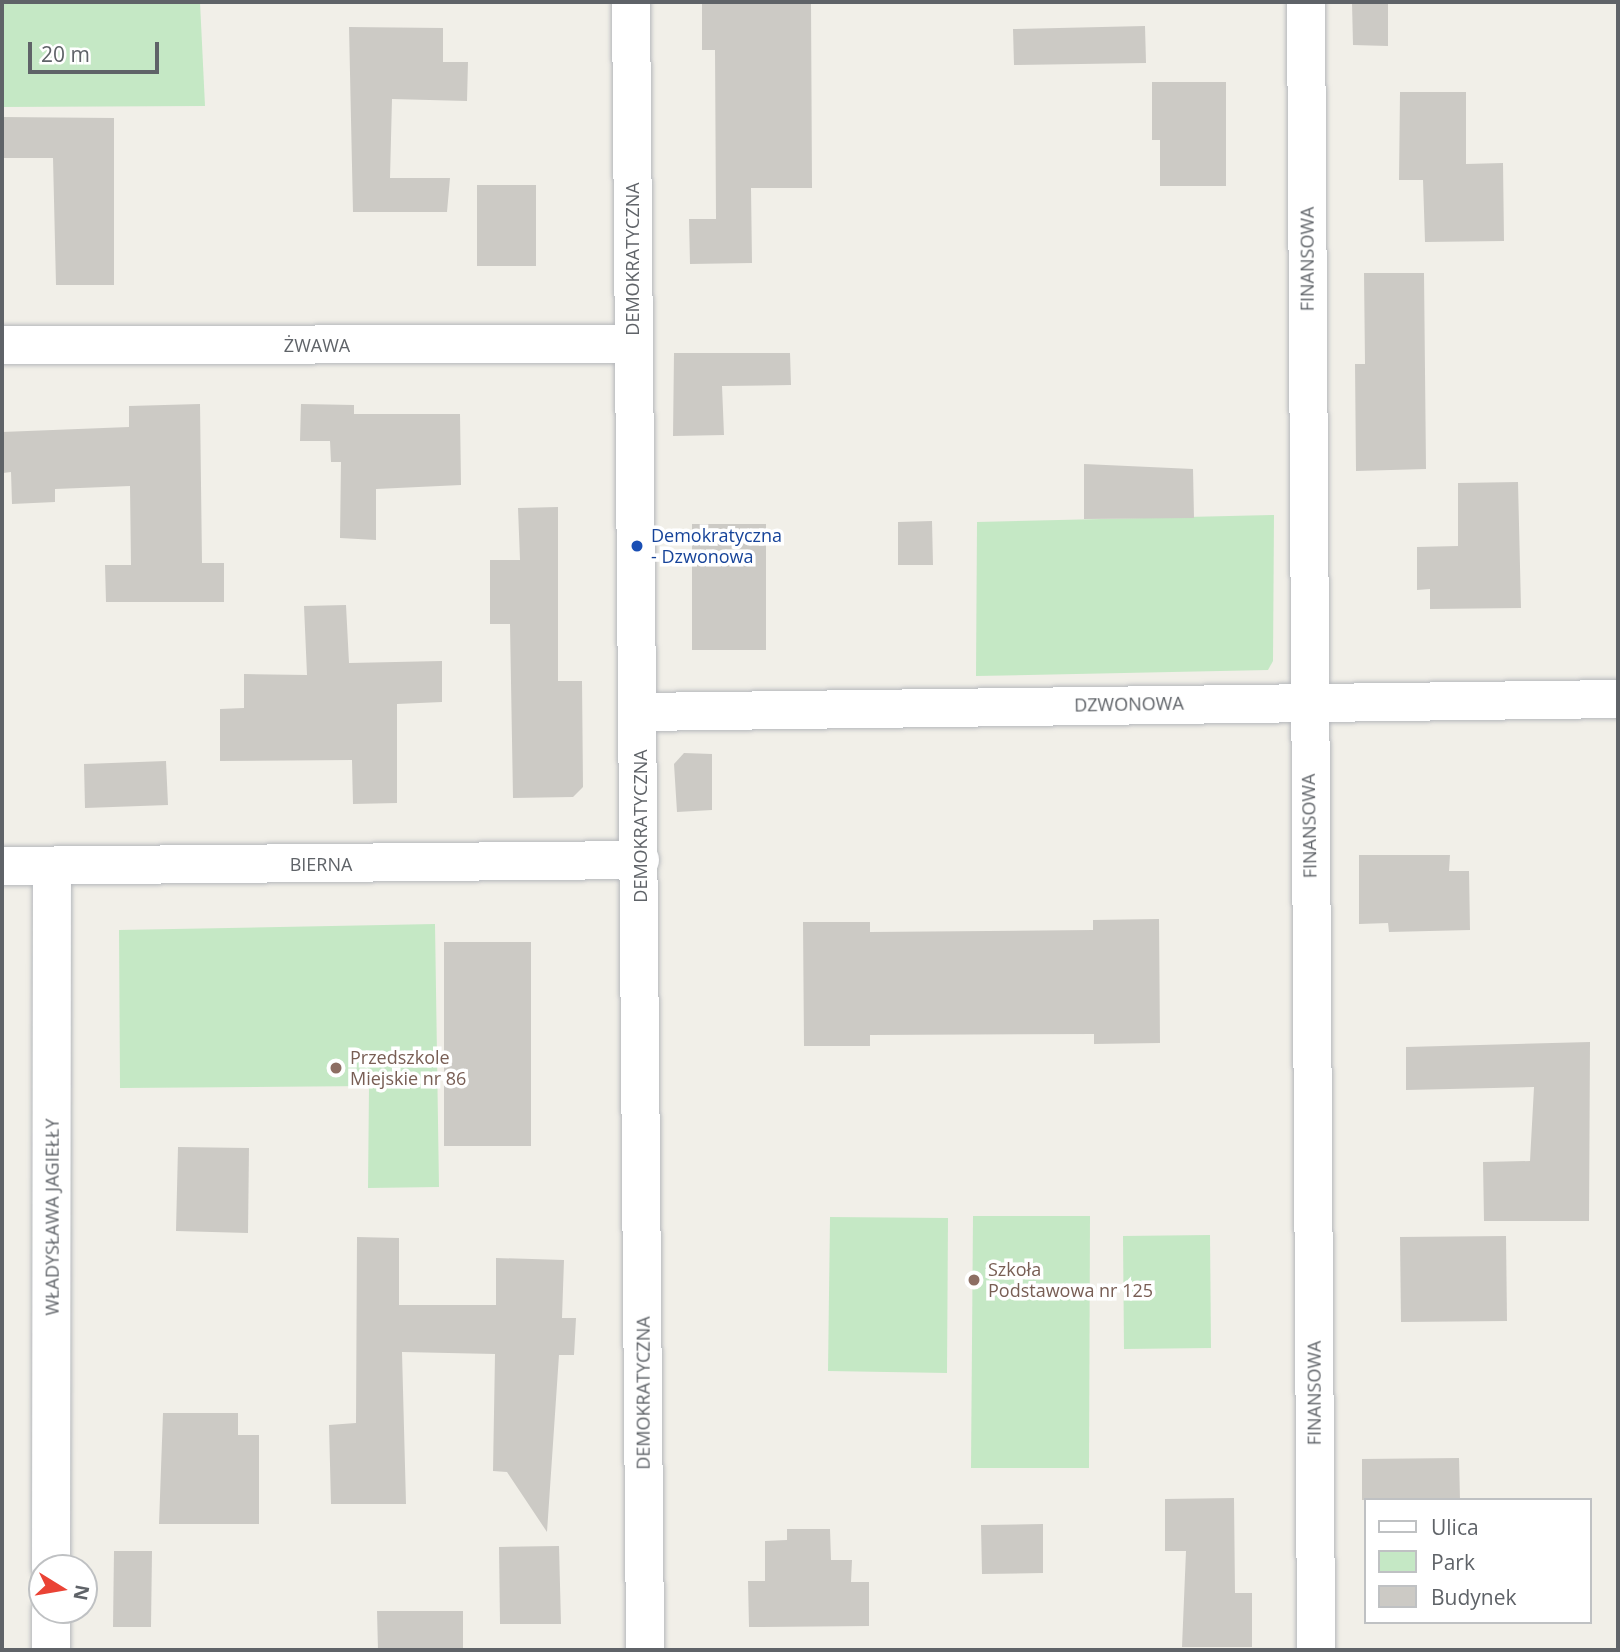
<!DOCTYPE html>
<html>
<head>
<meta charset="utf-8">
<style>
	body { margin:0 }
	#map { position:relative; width:1620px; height:1652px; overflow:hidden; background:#f1efe8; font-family:"Open Sans",sans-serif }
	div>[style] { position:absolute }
	.green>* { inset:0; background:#c5e8c5 }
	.building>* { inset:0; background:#cccac5 }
	.roads { filter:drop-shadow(0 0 2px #b5b8bc) drop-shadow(0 0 2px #b5b8bc) }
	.minor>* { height:38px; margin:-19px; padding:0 19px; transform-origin:19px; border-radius:19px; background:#fff }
	.dots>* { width:19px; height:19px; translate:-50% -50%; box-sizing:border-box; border:4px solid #fff; border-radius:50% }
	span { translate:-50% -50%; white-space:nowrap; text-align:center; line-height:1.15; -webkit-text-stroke:7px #fff; paint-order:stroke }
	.street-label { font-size:18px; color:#5f6368 }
	.transit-label { font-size:18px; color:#164399 }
	.left { translate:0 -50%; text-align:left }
	.education-label { font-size:18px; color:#785e54 }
	.frame { position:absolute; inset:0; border:4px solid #5f6368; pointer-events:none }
	.legend { position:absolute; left:1364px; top:1498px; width:228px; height:126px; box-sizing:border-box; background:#fff; border:2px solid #bfc1c3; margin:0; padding:9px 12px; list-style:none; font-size:21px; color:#5f6368 }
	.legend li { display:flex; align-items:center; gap:14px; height:35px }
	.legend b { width:35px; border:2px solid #bfc1c3 }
	.north { position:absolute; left:28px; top:1554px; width:70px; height:70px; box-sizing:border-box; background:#fff; border:2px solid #bfc1c3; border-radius:50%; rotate:101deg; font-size:19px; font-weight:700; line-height:28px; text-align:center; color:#5f6368 }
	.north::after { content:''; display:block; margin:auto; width:24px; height:32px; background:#ea4335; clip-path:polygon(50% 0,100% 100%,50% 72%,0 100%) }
	.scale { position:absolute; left:28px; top:42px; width:131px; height:32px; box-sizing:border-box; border:4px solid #5f6368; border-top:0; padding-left:9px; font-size:21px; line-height:24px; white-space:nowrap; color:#5f6368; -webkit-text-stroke:5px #fff; paint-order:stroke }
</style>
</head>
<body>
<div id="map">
	<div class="green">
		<i style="clip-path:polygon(2px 2px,200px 2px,205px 106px,2px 107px)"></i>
		<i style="clip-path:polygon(1274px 515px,1273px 661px,1268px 670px,976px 676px,977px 522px)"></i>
		<i style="clip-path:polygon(435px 924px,439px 1187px,368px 1188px,369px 1086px,120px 1088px,119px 930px)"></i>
		<i style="clip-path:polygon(973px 1216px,1090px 1216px,1089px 1468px,971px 1468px)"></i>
		<i style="clip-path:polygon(830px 1217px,948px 1218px,947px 1373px,828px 1371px)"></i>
		<i style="clip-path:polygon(1210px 1235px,1211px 1348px,1124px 1349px,1123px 1236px)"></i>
	</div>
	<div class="building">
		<i style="clip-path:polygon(702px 2px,811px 2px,812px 188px,751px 188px,752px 263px,690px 264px,689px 219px,716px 219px,715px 50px,702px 50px)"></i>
		<i style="clip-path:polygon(1352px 2px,1388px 2px,1388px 46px,1353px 45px)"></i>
		<i style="clip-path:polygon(1145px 26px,1146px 63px,1014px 65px,1013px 29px)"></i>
		<i style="clip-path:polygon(349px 27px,443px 28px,443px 62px,468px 62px,467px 101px,392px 99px,390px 178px,450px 178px,447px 212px,353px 212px)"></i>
		<i style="clip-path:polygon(1152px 82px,1226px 82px,1226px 186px,1160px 186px,1160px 140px,1152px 140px)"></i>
		<i style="clip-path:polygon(1400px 92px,1466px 92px,1466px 164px,1503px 163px,1504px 241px,1425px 242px,1423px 180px,1399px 180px)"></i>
		<i style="clip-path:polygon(2px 117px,114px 118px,114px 285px,56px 285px,53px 158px,2px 158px)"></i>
		<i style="clip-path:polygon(477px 185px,536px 185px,536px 266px,477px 266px)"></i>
		<i style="clip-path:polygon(1364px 273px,1424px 273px,1426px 469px,1356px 471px,1355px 364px,1365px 364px)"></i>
		<i style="clip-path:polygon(674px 353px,790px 353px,791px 385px,722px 386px,724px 435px,673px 436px)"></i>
		<i style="clip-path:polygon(200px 404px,202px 563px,224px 563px,224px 602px,106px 602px,105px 565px,131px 565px,130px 486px,55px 489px,55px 502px,12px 504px,11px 472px,3px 473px,2px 432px,129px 427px,129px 406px)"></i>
		<i style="clip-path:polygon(301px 404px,354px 405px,354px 414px,460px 414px,461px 485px,376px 489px,376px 540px,340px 538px,341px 462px,331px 462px,330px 441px,300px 441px)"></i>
		<i style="clip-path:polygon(1084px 464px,1193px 469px,1194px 518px,1084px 519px)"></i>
		<i style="clip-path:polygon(1518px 482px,1521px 608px,1430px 609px,1430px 589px,1417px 590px,1417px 547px,1458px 546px,1458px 483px)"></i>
		<i style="clip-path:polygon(558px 507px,558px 681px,582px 681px,583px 787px,573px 797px,513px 798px,510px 624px,490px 624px,490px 560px,520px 560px,518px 508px)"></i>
		<i style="clip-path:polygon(932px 521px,933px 565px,898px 565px,898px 522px)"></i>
		<i style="clip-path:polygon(692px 524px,766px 524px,766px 650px,692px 650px)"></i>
		<i style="clip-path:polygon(346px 605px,349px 663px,442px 661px,442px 702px,397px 704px,397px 803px,353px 804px,352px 760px,220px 761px,220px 709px,244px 708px,244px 674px,307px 675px,304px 606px)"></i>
		<i style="clip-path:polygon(684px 753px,712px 754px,712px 810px,677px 812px,674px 764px)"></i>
		<i style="clip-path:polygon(166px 761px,168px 805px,85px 808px,84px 764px)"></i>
		<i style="clip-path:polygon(1359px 855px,1450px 855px,1449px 871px,1469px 871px,1470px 930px,1389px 932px,1388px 923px,1359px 924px)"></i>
		<i style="clip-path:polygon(1159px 919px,1160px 1043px,1094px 1044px,1094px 1034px,870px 1035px,870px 1046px,804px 1046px,803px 922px,870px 922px,870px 932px,1093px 930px,1093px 920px)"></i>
		<i style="clip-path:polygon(444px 942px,531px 942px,531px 1146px,444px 1146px)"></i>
		<i style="clip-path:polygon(1590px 1042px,1589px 1221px,1484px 1221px,1483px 1162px,1530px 1161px,1534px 1087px,1406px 1090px,1406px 1047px)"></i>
		<i style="clip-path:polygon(178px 1147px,249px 1148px,248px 1233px,176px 1231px)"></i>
		<i style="clip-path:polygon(1506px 1236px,1507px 1321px,1401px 1322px,1400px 1237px)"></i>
		<i style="clip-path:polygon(357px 1237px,399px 1238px,399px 1305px,496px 1305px,496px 1258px,564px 1260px,562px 1318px,576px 1318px,574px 1355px,559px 1355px,547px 1532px,507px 1472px,493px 1471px,495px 1354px,402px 1352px,406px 1504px,331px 1504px,329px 1425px,356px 1423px)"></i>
		<i style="clip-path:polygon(163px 1413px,238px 1413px,238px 1435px,259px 1435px,259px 1524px,159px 1524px)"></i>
		<i style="clip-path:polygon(1459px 1458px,1460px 1500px,1362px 1500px,1362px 1459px)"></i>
		<i style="clip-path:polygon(1234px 1498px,1235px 1593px,1252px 1593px,1252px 1647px,1182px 1647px,1186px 1551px,1165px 1551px,1165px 1499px)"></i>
		<i style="clip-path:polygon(1043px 1524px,1043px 1573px,982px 1574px,981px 1525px)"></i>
		<i style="clip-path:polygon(787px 1529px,830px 1529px,831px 1560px,852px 1560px,851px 1582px,869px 1582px,869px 1626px,749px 1627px,748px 1581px,765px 1581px,765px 1541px,787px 1540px)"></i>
		<i style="clip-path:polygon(559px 1546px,561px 1624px,500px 1624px,499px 1547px)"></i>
		<i style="clip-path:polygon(114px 1551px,152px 1551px,151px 1627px,113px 1627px)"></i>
		<i style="clip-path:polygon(377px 1611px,463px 1611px,463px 1650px,378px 1650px)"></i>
	</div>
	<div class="roads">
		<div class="minor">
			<i style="left:631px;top:2px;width:1648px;rotate:89.51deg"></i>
			<i style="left:1306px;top:2px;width:1648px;rotate:89.65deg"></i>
			<i style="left:2px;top:345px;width:630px;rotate:-0.09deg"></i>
			<i style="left:639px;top:712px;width:979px;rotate:-0.76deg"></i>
			<i style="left:2px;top:866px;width:638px;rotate:-0.54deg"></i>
			<i style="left:51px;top:1568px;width:702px;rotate:-89.92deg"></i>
			<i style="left:51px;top:1650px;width:40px;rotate:-90deg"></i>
		</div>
	</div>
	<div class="dots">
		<i style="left:637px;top:546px;background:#1a4fb4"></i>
		<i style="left:336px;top:1068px;background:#8d6e63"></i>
		<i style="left:974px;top:1280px;background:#8d6e63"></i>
	</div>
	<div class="street-label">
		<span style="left:632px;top:259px;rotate:-90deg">DEMOKRATYCZNA</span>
		<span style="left:1307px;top:259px;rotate:-90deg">FINANSOWA</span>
		<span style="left:317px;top:345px">ŻWAWA</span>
		<span style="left:1129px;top:704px;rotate:-1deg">DZWONOWA</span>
		<span style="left:640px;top:826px;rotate:-90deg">DEMOKRATYCZNA</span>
		<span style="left:1309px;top:826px;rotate:-91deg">FINANSOWA</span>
		<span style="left:321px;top:864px">BIERNA</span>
		<span style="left:52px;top:1217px;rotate:-90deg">WŁADYSŁAWA JAGIEŁŁY</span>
		<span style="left:643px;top:1393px;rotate:-90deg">DEMOKRATYCZNA</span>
		<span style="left:1314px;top:1393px;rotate:-90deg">FINANSOWA</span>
	</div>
	<div class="transit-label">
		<span class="left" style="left:651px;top:546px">Demokratyczna<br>- Dzwonowa</span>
	</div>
	<div class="education-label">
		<span class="left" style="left:350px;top:1068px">Przedszkole<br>Miejskie nr 86</span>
		<span class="left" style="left:988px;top:1280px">Szkoła<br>Podstawowa nr 125</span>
	</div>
	<div class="frame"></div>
	<ul class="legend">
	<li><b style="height:9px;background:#fff"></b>Ulica</li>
	<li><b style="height:19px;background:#c5e8c5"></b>Park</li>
	<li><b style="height:19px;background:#cccac5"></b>Budynek</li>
	</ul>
	<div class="north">N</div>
	<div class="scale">20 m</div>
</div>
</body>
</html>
